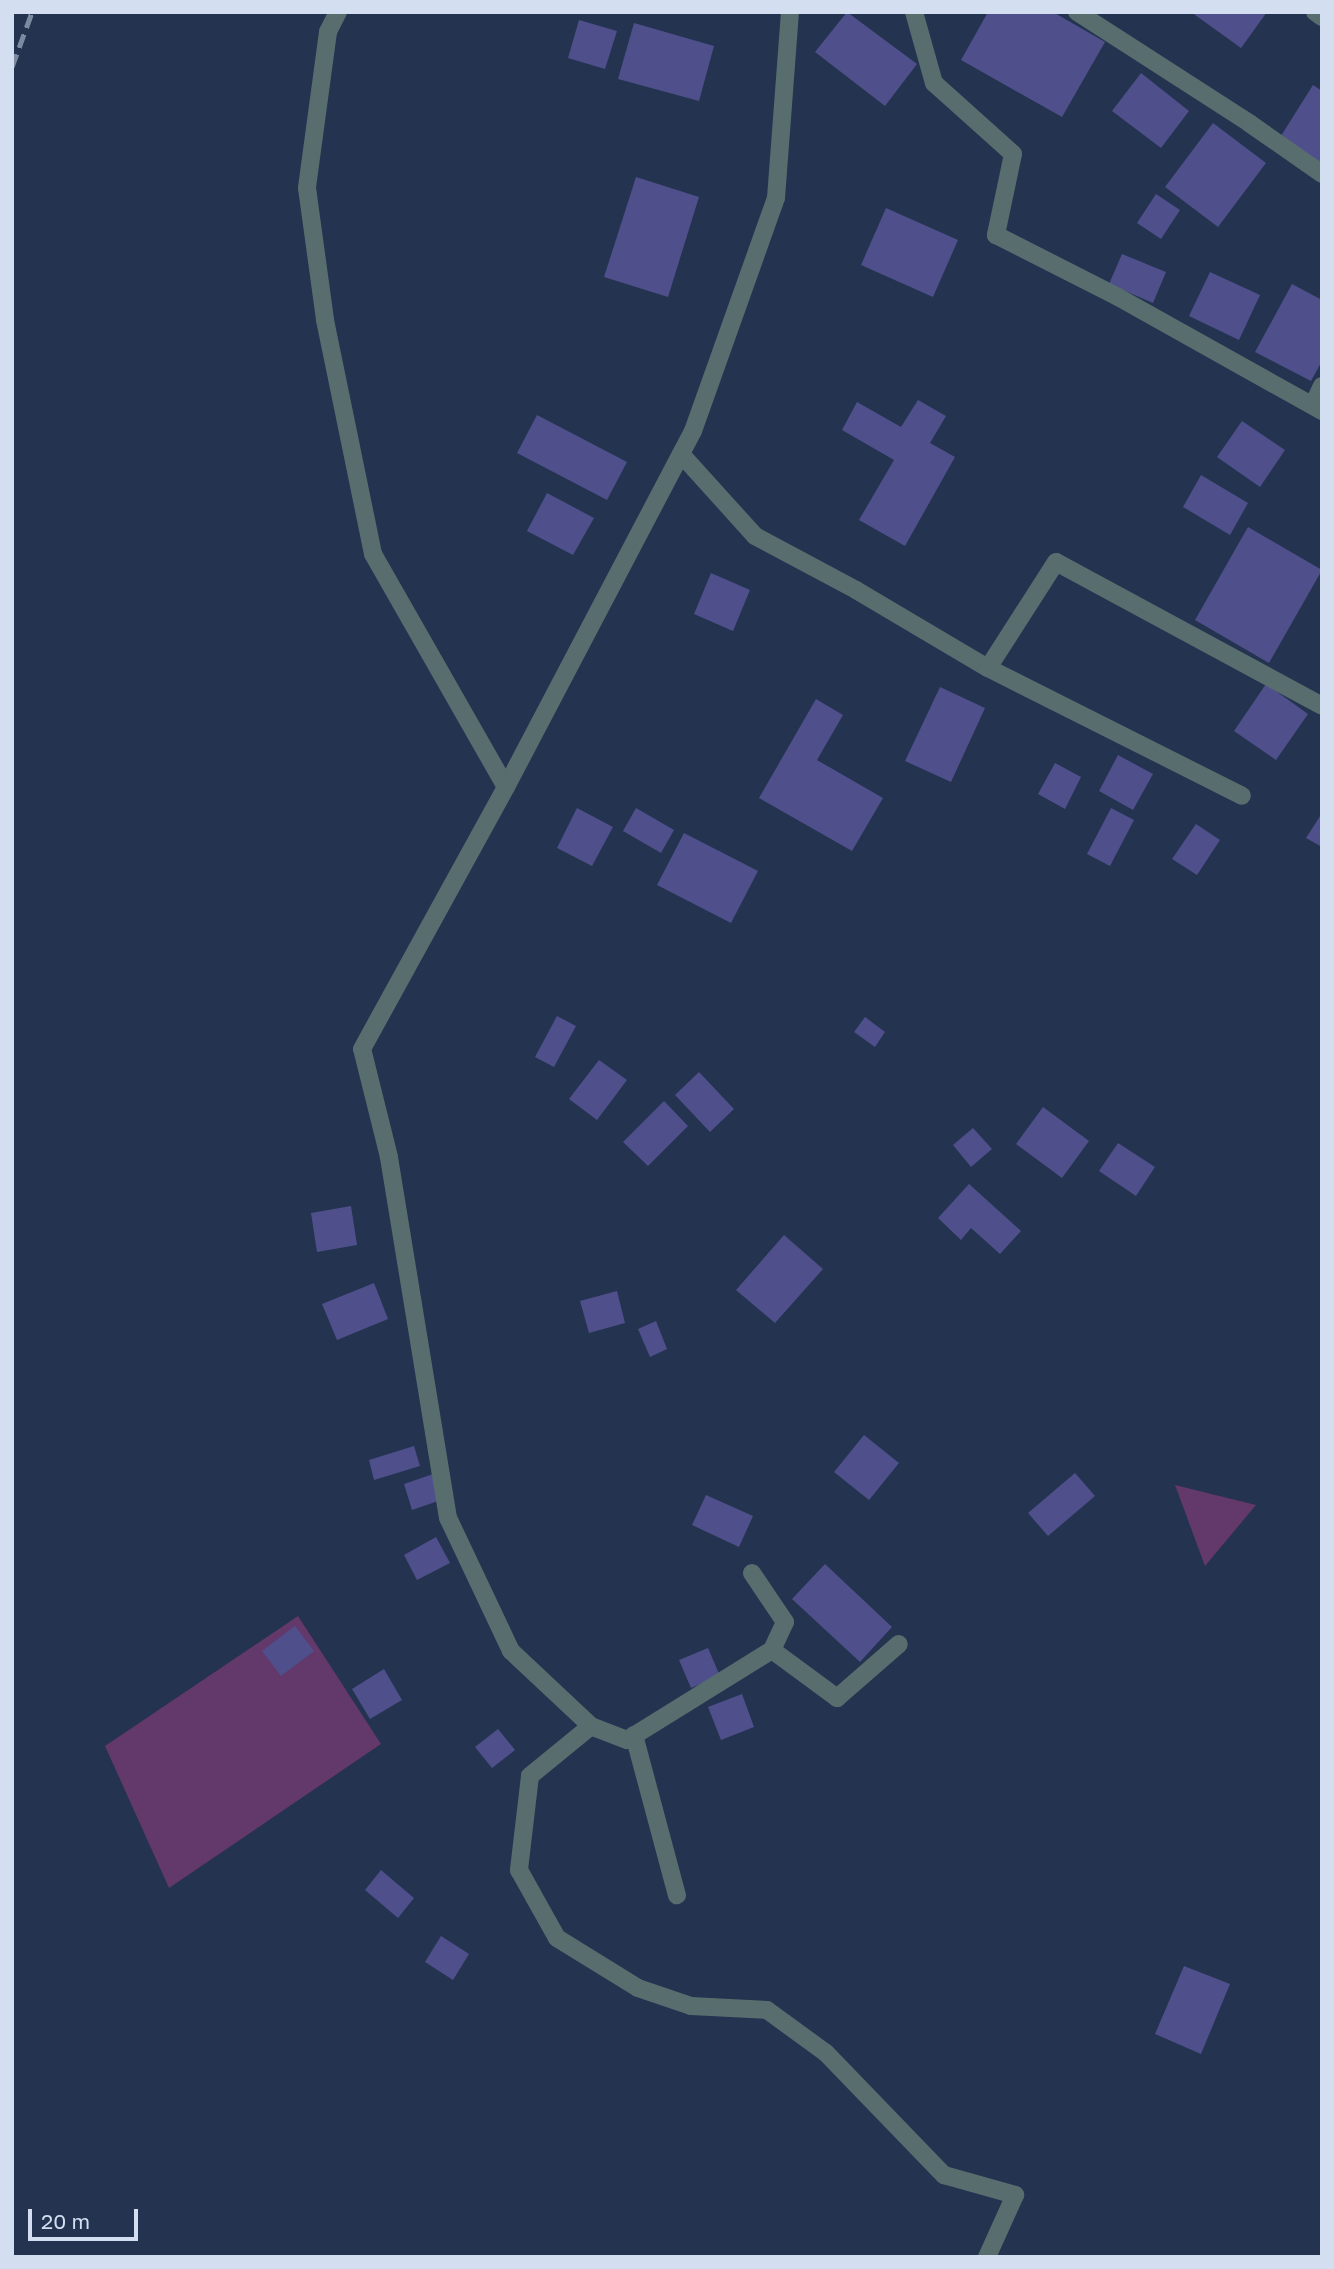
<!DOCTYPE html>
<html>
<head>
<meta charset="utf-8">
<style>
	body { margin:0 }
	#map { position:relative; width:1334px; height:2269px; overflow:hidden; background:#233350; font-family:"Golos Text",sans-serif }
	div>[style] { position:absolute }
	.water>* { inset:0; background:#63386b }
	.building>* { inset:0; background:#4f508b }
	.minor>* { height:18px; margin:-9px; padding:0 9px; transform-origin:9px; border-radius:9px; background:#576d6e }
	.rail>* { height:5px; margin-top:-2.5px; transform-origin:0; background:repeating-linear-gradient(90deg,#7c8aa1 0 14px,transparent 0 21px) }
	span { translate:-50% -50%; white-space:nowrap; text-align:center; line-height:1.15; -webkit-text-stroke:5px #233350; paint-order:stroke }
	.frame { position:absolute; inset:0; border:14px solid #d3def0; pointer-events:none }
	.scale { position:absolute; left:28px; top:2209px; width:110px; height:32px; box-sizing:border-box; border:4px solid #d3def0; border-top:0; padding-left:9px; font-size:21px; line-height:24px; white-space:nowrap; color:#d3def0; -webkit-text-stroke:5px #233350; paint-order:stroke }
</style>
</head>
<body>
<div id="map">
	<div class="water">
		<i style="clip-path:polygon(1175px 1485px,1256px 1505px,1205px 1566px)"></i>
		<i style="clip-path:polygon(298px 1616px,381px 1744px,169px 1888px,105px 1746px)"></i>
	</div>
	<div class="building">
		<i style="clip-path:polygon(847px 12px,917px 64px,885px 106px,815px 52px)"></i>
		<i style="clip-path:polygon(988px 12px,1053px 12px,1105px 42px,1062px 117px,961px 60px)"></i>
		<i style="clip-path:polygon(1191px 12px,1267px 12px,1241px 48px)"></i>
		<i style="clip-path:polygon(579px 20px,617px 31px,605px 69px,568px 58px)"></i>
		<i style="clip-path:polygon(634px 23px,714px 46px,699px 101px,618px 79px)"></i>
		<i style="clip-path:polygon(1141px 73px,1189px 111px,1161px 148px,1112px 111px)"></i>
		<i style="clip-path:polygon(1313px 85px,1322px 91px,1322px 158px,1319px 163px,1279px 139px)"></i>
		<i style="clip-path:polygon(1213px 123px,1266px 163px,1218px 227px,1165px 187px)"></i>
		<i style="clip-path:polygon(636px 177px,699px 197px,668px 297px,604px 277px)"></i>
		<i style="clip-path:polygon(1156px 194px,1180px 210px,1161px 239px,1137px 223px)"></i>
		<i style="clip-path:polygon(886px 208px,958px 240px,933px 297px,861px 265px)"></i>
		<i style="clip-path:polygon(1122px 254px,1166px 272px,1153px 303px,1109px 284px)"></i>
		<i style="clip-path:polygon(1210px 272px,1260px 295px,1239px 340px,1189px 316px)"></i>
		<i style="clip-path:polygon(1292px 284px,1322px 300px,1322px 361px,1311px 381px,1255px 352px)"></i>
		<i style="clip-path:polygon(918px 400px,946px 416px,930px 443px,955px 457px,905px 546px,859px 520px,894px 460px,842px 430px,857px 402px,901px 427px)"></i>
		<i style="clip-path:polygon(537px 415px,627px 462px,607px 500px,517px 453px)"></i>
		<i style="clip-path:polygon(1242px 421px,1285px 450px,1260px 487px,1217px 457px)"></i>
		<i style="clip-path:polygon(1201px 475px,1248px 503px,1230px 535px,1183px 507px)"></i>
		<i style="clip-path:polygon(547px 493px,594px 518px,573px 555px,527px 531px)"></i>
		<i style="clip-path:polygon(1248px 527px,1322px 570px,1269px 663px,1195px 620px)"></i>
		<i style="clip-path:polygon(711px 573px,750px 590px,733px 631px,694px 614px)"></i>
		<i style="clip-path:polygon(1266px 684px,1308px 714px,1276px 760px,1234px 731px)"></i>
		<i style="clip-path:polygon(940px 687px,985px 708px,951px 782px,905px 761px)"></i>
		<i style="clip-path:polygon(816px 699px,843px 715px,817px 760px,883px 798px,852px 851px,759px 798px)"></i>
		<i style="clip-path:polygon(1118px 755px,1153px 774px,1133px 810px,1099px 791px)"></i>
		<i style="clip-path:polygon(1055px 763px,1081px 777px,1065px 809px,1038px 794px)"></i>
		<i style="clip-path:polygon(577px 808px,613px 827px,592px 866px,557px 848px)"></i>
		<i style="clip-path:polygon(636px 808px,674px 830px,661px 853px,623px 831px)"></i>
		<i style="clip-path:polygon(1111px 808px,1134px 820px,1110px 866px,1087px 854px)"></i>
		<i style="clip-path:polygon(1322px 813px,1322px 847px,1306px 838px)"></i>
		<i style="clip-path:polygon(1196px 824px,1220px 840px,1197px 875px,1172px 859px)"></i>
		<i style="clip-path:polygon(684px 833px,758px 871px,731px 923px,657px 885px)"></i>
		<i style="clip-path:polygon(557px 1016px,576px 1026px,554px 1067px,535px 1057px)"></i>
		<i style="clip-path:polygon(865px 1017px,885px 1032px,875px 1047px,854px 1032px)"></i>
		<i style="clip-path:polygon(599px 1060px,627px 1080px,597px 1120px,569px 1099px)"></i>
		<i style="clip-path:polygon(699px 1072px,734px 1109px,710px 1132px,675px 1095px)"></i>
		<i style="clip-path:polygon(664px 1101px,688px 1126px,648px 1166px,623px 1142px)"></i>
		<i style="clip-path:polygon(1043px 1107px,1089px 1141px,1062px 1178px,1016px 1144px)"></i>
		<i style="clip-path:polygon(973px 1128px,992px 1149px,971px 1167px,953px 1145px)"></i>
		<i style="clip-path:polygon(1118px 1143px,1155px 1167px,1136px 1196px,1099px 1171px)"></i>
		<i style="clip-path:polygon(969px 1184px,1021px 1231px,1000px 1254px,971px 1228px,961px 1240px,938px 1218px)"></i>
		<i style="clip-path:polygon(351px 1206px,357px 1245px,317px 1252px,311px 1213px)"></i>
		<i style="clip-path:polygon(784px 1235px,823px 1269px,775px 1323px,736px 1290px)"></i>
		<i style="clip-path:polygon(374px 1283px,388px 1319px,337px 1340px,322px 1304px)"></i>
		<i style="clip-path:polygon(617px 1291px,625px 1323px,589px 1333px,580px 1301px)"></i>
		<i style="clip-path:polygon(656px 1321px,667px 1349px,650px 1357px,638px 1329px)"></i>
		<i style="clip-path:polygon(864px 1435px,899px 1463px,869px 1500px,834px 1472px)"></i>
		<i style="clip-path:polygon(414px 1446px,420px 1466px,374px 1480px,369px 1460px)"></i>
		<i style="clip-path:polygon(436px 1473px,444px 1499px,412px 1510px,404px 1484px)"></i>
		<i style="clip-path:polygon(1075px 1473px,1095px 1496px,1048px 1536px,1028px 1513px)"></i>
		<i style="clip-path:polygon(706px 1495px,753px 1516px,739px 1547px,692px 1525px)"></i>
		<i style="clip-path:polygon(436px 1537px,450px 1563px,417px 1580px,404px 1555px)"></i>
		<i style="clip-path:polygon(825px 1564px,892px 1627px,860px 1662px,792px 1599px)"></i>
		<i style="clip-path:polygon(295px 1626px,314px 1651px,281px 1676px,262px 1651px)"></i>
		<i style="clip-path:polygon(708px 1648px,720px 1676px,691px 1688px,679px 1660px)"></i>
		<i style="clip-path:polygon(384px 1669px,402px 1700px,370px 1719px,352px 1689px)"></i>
		<i style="clip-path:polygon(742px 1694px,754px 1727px,721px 1740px,708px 1707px)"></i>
		<i style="clip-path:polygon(498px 1729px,515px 1750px,492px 1768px,475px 1747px)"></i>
		<i style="clip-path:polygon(381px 1870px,414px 1898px,398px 1918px,365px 1890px)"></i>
		<i style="clip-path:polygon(441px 1936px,469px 1954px,453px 1980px,425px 1962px)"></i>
		<i style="clip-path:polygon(1184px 1966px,1230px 1984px,1201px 2054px,1155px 2034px)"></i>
	</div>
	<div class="minor">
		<i style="left:338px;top:12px;width:22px;rotate:117deg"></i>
		<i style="left:328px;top:32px;width:157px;rotate:97.7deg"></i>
		<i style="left:307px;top:188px;width:133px;rotate:82.2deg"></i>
		<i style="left:325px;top:320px;width:239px;rotate:78.4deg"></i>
		<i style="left:373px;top:554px;width:268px;rotate:60.3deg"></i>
		<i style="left:914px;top:12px;width:74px;rotate:74.3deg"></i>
		<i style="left:934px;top:83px;width:106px;rotate:41.9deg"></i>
		<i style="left:1013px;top:154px;width:83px;rotate:101.9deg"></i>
		<i style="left:996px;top:235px;width:137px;rotate:26.9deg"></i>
		<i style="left:1118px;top:297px;width:234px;rotate:29.2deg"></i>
		<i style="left:1077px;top:12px;width:205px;rotate:32.8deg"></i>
		<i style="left:1249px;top:123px;width:89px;rotate:34.9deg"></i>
		<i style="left:1315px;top:12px;width:9px;rotate:36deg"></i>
		<i style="left:1313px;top:405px;width:21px;rotate:-65deg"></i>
		<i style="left:681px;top:454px;width:110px;rotate:47.9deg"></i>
		<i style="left:755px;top:536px;width:115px;rotate:28.1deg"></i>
		<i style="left:856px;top:590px;width:153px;rotate:30.6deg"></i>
		<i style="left:988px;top:668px;width:284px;rotate:26.7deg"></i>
		<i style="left:988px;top:668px;width:126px;rotate:-57.3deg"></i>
		<i style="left:1056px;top:562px;width:302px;rotate:28.4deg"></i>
		<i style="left:752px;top:1573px;width:59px;rotate:56deg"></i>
		<i style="left:785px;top:1622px;width:31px;rotate:115deg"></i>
		<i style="left:772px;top:1650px;width:171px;rotate:148.2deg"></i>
		<i style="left:627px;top:1740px;width:39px;rotate:-159deg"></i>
		<i style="left:591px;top:1726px;width:79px;rotate:140.7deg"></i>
		<i style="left:530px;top:1776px;width:95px;rotate:96.7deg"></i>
		<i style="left:519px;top:1870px;width:78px;rotate:60.8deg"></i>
		<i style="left:557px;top:1938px;width:95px;rotate:31.7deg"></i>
		<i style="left:638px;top:1988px;width:56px;rotate:18.8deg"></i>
		<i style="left:691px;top:2006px;width:76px;rotate:3deg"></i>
		<i style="left:767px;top:2010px;width:73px;rotate:36.1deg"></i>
		<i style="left:826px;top:2053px;width:170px;rotate:46deg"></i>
		<i style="left:944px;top:2175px;width:74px;rotate:15.7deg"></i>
		<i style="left:1015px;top:2195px;width:68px;rotate:114.3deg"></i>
		<i style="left:772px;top:1650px;width:81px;rotate:36.4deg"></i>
		<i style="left:837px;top:1698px;width:82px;rotate:-41.1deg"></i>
		<i style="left:591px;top:1726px;width:110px;rotate:-136.8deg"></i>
		<i style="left:511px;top:1651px;width:147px;rotate:-115.3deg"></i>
		<i style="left:448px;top:1518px;width:366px;rotate:-99.3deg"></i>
		<i style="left:389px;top:1157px;width:111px;rotate:-104deg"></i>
		<i style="left:362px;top:1049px;width:299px;rotate:-61.2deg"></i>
		<i style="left:506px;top:787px;width:402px;rotate:-62.3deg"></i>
		<i style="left:693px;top:431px;width:247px;rotate:-70.4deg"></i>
		<i style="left:776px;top:198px;width:187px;rotate:-85.7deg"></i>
		<i style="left:634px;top:1735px;width:166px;rotate:75deg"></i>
	</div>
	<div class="rail">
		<i style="left:12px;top:67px;width:59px;rotate:-70deg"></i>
	</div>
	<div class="frame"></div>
	<div class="scale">20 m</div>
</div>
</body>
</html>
